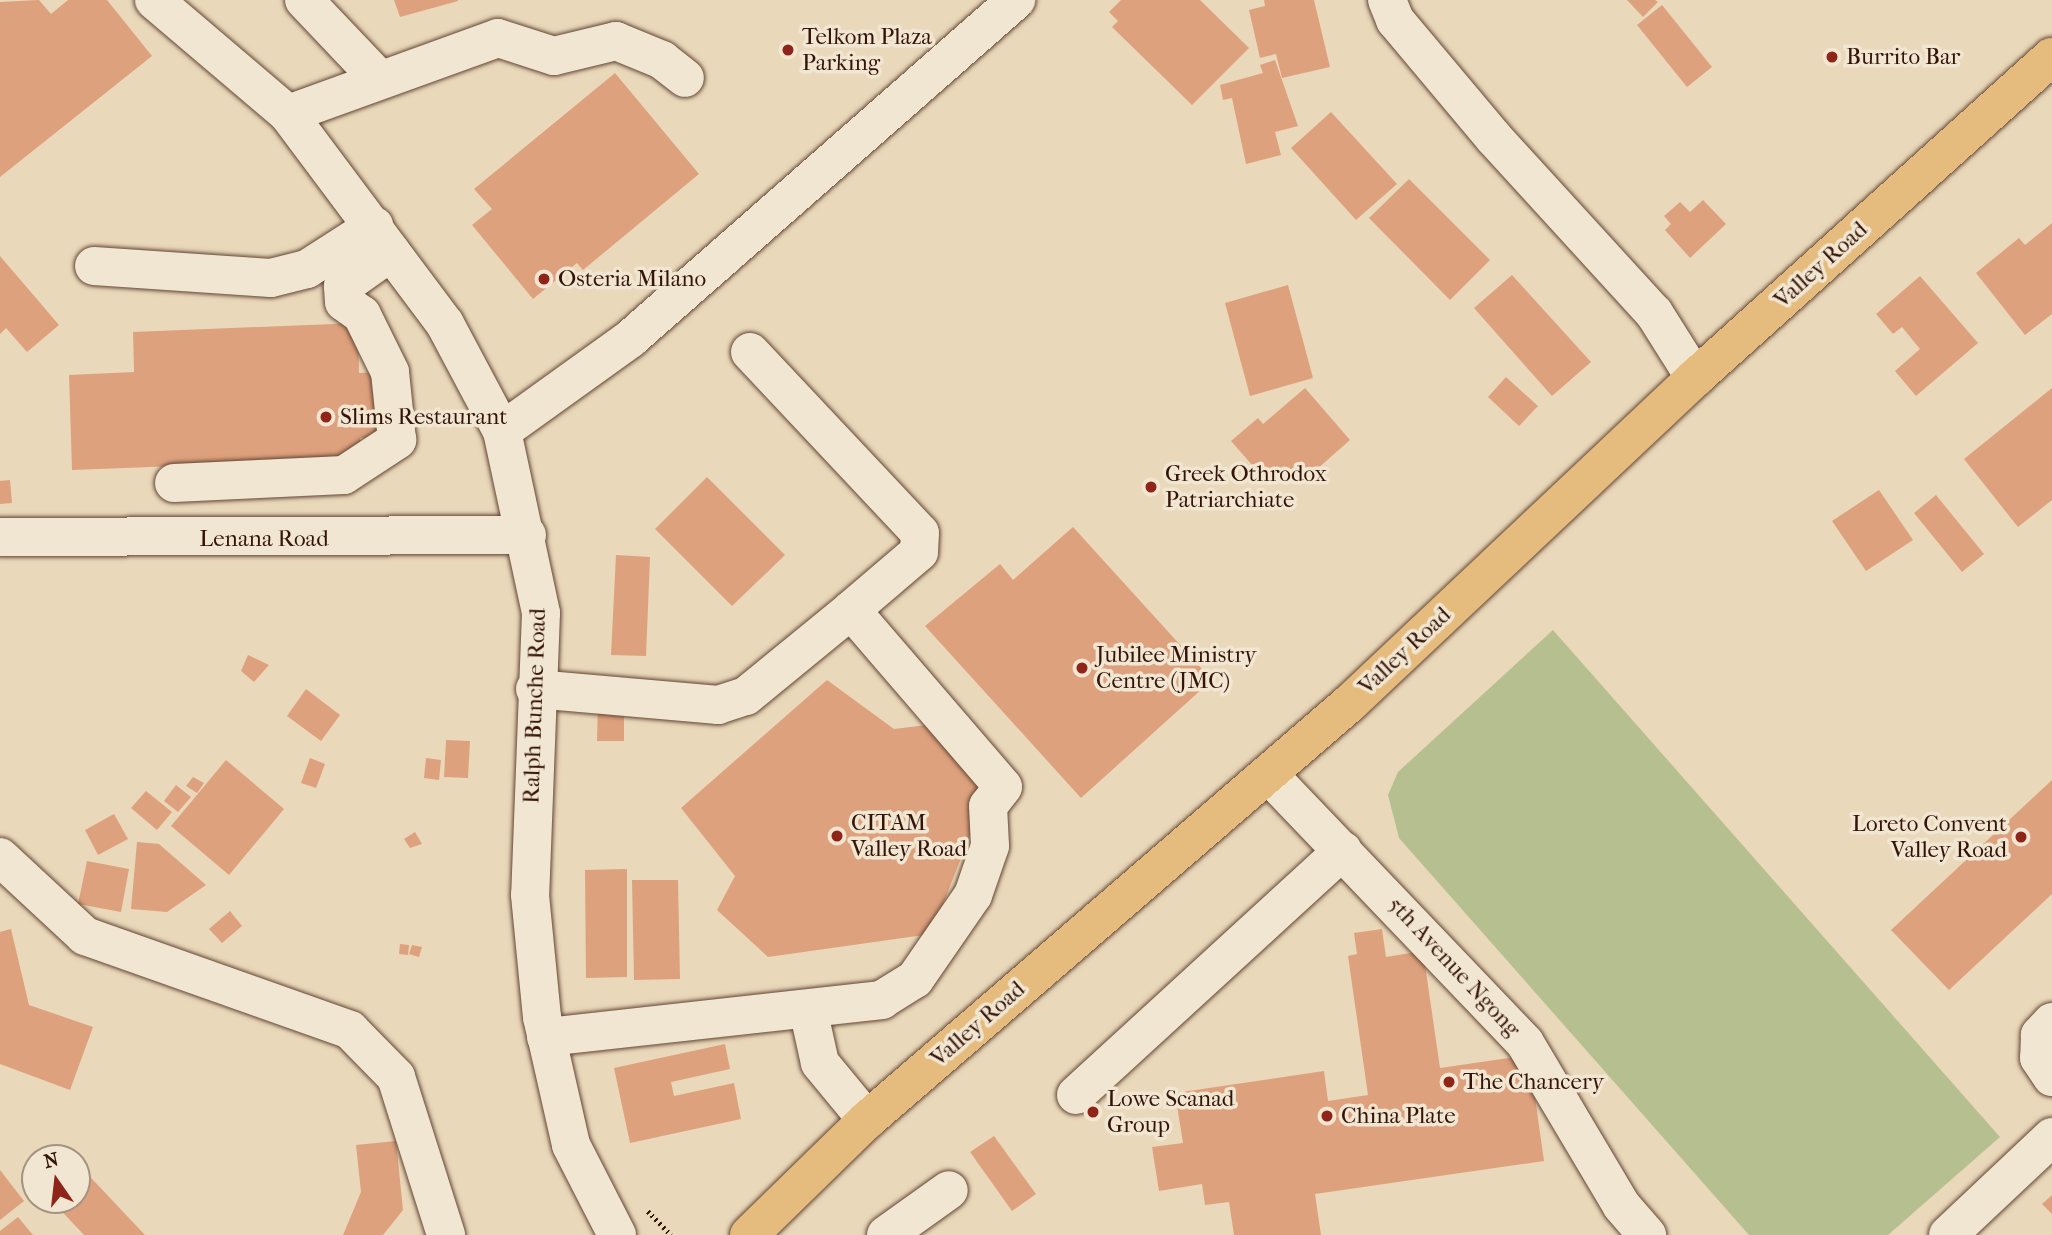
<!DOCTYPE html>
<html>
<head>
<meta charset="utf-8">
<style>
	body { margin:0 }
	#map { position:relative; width:2052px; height:1235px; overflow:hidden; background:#ead8ba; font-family:"IM FELL French Canon",serif }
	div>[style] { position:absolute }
	.green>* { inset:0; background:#b6bf90 }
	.building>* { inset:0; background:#dea17d }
	.path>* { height:4.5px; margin-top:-2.25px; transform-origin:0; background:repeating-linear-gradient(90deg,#351408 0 2px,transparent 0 5.5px) }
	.roads { filter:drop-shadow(0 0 2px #624534) drop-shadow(0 0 2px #624534) }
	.minor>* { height:38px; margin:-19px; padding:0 19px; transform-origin:19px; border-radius:19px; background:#f1e6d2 }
	.major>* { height:38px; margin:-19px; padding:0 19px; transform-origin:19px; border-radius:19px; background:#e5bc7d }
	.dots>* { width:19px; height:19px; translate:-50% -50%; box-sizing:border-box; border:4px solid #f1e6d2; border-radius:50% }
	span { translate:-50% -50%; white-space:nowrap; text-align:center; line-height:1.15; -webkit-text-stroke:7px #f1e6d2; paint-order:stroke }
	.poi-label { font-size:23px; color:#351408 }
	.left { translate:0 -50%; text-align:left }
	.right { translate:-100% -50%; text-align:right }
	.street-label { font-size:23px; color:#351408 }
	.north { position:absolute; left:21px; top:1144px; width:70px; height:70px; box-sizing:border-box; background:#f1e6d2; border:2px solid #a69281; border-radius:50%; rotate:346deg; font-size:19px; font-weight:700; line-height:28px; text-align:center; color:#351408 }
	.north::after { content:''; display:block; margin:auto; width:24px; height:32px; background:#8f2418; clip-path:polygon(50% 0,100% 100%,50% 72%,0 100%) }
</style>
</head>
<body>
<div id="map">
	<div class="green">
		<i style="clip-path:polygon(1553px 630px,2000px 1137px,1888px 1235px,1749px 1235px,1399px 838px,1388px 795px,1398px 772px)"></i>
	</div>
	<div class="building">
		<i style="clip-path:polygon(39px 0,51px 14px,68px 0,107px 0,152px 56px,0 177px,0 2px)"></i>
		<i style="clip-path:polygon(394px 0,458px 0,458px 1px,400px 17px)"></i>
		<i style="clip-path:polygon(1121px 0,1200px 0,1249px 48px,1192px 105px,1112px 27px,1118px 21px,1109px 12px)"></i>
		<i style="clip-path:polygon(1264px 0,1314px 0,1330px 67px,1282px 78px,1276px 54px,1260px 58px,1249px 10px,1265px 6px)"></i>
		<i style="clip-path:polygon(1627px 0,1655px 0,1658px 2px,1643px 17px)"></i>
		<i style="clip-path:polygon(1662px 5px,1712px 67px,1687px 87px,1637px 25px)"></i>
		<i style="clip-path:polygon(1275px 60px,1298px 126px,1275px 132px,1281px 155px,1246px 164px,1232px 98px,1223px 100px,1220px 85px,1263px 73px,1260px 65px)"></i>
		<i style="clip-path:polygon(615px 73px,699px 174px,583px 270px,577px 263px,533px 299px,472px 225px,492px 209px,474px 189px)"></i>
		<i style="clip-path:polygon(1331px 112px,1397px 184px,1356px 220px,1291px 148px)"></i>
		<i style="clip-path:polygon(1409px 179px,1490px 260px,1450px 300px,1369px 218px)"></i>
		<i style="clip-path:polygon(1703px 200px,1726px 224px,1690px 258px,1665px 230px,1671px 224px,1664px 216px,1680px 202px,1690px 212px)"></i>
		<i style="clip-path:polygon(2052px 223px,2052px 314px,2025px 335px,1976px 273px,2019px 238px,2025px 245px)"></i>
		<i style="clip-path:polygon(0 256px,59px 325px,27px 352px,6px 328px,0 334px)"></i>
		<i style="clip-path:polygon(1512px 275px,1591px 362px,1552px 396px,1474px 308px)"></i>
		<i style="clip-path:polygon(1920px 276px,1978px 343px,1916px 396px,1895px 371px,1920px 349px,1902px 327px,1893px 334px,1876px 314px)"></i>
		<i style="clip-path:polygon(1288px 285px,1313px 378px,1250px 396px,1225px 303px)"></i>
		<i style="clip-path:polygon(358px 323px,359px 373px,384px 372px,386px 437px,360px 438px,361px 459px,72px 470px,69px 375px,134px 372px,133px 332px)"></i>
		<i style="clip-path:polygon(1506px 377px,1538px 406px,1519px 426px,1488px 397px)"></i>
		<i style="clip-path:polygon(1305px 388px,1350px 440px,1300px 484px,1284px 466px,1267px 482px,1231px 441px,1258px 418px,1263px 424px)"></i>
		<i style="clip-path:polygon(2052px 388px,2052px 500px,2018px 527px,1964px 459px)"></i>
		<i style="clip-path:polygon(707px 477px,785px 555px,732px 606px,655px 529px)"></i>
		<i style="clip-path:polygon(10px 480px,12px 503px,0 504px,0 481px)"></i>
		<i style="clip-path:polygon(1879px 490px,1913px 540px,1866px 571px,1832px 521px)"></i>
		<i style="clip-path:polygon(1936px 495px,1984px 554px,1962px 572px,1914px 513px)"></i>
		<i style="clip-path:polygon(1073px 527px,1212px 680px,1081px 798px,925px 626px,1000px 564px,1013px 580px)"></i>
		<i style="clip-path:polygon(616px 555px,650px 557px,646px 656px,611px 655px)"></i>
		<i style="clip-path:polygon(248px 655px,269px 665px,254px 682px,241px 671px)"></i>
		<i style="clip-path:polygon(827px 680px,894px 729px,935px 724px,990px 785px,931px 934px,768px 957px,717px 910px,735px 876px,681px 808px)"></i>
		<i style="clip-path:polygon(306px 689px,340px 715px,321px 741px,287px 716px)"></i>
		<i style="clip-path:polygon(598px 699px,624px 700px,624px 741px,597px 741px)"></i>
		<i style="clip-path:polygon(446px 740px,470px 741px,468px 778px,444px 777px)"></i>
		<i style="clip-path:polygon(310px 758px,325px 764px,316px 788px,301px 783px)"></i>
		<i style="clip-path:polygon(426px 758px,441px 760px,439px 780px,424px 778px)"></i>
		<i style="clip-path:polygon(226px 760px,284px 809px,229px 875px,171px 826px)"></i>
		<i style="clip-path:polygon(193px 777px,204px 783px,197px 793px,186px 786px)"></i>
		<i style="clip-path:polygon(2052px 780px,2052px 894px,1949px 990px,1891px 930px)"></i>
		<i style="clip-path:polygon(176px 785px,191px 797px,178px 812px,164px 801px)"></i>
		<i style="clip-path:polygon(146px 791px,172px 812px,157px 830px,131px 808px)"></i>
		<i style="clip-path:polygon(114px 814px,128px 839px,98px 855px,85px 830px)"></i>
		<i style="clip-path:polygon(415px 832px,422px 844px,410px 848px,404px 839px)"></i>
		<i style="clip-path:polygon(137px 842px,159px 844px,206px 885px,167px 912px,131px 909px)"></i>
		<i style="clip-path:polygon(87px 861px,129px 869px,121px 912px,78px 904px)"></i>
		<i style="clip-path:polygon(627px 869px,627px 977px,586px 978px,585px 870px)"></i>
		<i style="clip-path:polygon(632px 880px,678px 880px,680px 979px,634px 980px)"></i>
		<i style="clip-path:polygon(230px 911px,242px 926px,222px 943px,209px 929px)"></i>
		<i style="clip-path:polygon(11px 929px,29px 1005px,93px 1027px,70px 1090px,0 1064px,0 932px)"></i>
		<i style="clip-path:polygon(1382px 929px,1386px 957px,1423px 951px,1440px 1068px,1529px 1055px,1544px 1161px,1315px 1194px,1321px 1235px,1234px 1235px,1229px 1202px,1205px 1205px,1202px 1184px,1159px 1191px,1152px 1147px,1183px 1143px,1175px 1093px,1324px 1071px,1328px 1101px,1368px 1095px,1348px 956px,1357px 954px,1354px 933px)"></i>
		<i style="clip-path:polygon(400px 944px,409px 945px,408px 955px,399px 954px)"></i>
		<i style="clip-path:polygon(412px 945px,422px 947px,419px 957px,409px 954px)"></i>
		<i style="clip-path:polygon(725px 1044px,730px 1069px,671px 1082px,674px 1096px,734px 1083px,741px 1119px,630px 1143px,614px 1068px)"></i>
		<i style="clip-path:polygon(994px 1136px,1036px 1194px,1012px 1211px,970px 1152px)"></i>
		<i style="clip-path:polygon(396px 1141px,403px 1210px,383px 1235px,343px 1235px,361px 1192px,356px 1145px)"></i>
		<i style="clip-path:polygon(77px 1163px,145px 1235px,84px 1235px,51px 1200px,77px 1200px)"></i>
		<i style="clip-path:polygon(0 1170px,24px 1201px,0 1220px)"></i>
		<i style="clip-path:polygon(2052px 1195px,2052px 1214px,2042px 1204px)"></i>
		<i style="clip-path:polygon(18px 1217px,33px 1235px,0 1235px,0 1231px)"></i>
	</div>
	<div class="path">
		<i style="left:648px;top:1211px;width:33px;rotate:46deg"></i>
	</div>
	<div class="roads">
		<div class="minor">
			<i style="left:154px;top:0;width:176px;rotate:40.4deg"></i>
			<i style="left:288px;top:114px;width:262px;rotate:53.2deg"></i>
			<i style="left:445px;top:324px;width:121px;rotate:62deg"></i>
			<i style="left:502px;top:431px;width:186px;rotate:77.9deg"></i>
			<i style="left:541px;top:613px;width:282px;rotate:92.2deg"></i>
			<i style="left:530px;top:895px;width:123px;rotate:84.4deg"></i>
			<i style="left:542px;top:1017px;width:131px;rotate:77.2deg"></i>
			<i style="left:571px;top:1145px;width:101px;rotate:62.9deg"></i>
			<i style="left:304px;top:0;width:106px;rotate:46.5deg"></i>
			<i style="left:1387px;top:0;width:22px;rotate:68deg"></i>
			<i style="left:1395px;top:20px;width:154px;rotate:50deg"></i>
			<i style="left:1494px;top:138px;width:237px;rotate:47.6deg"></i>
			<i style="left:1654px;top:313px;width:77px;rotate:57.8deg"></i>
			<i style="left:288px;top:114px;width:223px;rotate:-19.9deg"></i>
			<i style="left:498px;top:38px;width:59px;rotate:17.8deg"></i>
			<i style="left:554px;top:56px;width:64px;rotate:-13.6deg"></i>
			<i style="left:616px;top:41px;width:50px;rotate:22.4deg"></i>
			<i style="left:662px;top:60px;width:29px;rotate:38deg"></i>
			<i style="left:94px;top:266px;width:177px;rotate:3.9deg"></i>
			<i style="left:271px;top:278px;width:37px;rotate:-14deg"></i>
			<i style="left:307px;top:269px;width:80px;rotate:-32.7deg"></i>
			<i style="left:750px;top:352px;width:248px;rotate:46.8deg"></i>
			<i style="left:920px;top:533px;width:19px;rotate:93deg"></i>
			<i style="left:919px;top:552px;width:89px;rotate:139.5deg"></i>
			<i style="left:502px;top:431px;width:158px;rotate:-35.7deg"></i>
			<i style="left:630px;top:339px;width:514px;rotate:-41.29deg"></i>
			<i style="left:174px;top:483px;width:170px;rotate:-2.7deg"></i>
			<i style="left:344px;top:475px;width:64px;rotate:-33.4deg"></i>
			<i style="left:397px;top:440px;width:68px;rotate:-95.9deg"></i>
			<i style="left:390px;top:372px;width:64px;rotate:-116.2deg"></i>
			<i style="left:362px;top:315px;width:22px;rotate:-144deg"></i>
			<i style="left:344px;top:302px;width:16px;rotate:-94deg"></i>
			<i style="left:343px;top:286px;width:59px;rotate:-35.3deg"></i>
			<i style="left:0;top:537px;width:527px;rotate:-0.22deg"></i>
			<i style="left:535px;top:689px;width:184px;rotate:5deg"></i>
			<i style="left:718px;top:705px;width:29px;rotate:-18deg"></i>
			<i style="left:746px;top:696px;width:136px;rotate:-39.3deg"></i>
			<i style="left:851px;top:610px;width:233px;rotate:49.3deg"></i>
			<i style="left:1003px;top:787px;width:24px;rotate:128deg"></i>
			<i style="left:988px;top:806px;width:40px;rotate:87.1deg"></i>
			<i style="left:990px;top:846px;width:52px;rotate:109.1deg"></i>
			<i style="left:973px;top:895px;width:102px;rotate:124.6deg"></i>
			<i style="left:915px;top:979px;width:39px;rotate:148deg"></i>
			<i style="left:882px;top:1000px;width:338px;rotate:173.7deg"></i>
			<i style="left:1268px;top:774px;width:372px;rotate:46.3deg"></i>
			<i style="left:1525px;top:1043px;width:188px;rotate:59.3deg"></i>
			<i style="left:1621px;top:1205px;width:40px;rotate:49deg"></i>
			<i style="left:0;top:857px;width:116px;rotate:42.9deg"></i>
			<i style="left:85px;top:936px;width:281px;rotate:19.5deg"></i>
			<i style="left:350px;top:1030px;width:66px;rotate:45.6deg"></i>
			<i style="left:396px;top:1077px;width:166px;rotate:72.4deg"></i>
			<i style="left:808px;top:1009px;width:55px;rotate:77.5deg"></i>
			<i style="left:820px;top:1063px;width:74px;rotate:50.5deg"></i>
			<i style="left:2052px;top:1022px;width:18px;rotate:133deg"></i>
			<i style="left:2040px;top:1035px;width:23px;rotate:92deg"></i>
			<i style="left:2039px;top:1058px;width:23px;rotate:56deg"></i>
			<i style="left:1076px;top:1095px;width:362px;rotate:-42.5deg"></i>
			<i style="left:886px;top:1235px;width:77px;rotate:-35.5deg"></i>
			<i style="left:1948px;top:1235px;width:143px;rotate:-43.3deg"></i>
		</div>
		<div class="major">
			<i style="left:749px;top:1235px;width:165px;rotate:-44.3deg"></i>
			<i style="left:867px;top:1120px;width:638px;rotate:-40.81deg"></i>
			<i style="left:1350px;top:703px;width:474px;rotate:-43.3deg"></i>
			<i style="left:1695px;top:378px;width:480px;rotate:-42deg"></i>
		</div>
	</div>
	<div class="dots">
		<i style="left:788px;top:50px;background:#8f2418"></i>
		<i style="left:1832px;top:57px;background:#8f2418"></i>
		<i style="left:544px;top:279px;background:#8f2418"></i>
		<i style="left:326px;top:417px;background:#8f2418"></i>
		<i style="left:1151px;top:487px;background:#8f2418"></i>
		<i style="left:1082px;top:668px;background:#8f2418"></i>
		<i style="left:837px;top:836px;background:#8f2418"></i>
		<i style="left:2021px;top:837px;background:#8f2418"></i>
		<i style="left:1449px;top:1082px;background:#8f2418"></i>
		<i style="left:1093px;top:1112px;background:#8f2418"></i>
		<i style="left:1327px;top:1116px;background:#8f2418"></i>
	</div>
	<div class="poi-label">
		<span class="left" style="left:802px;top:50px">Telkom Plaza<br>Parking</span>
		<span class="left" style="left:1846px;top:57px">Burrito Bar</span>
		<span class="left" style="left:558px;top:279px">Osteria Milano</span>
		<span class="left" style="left:340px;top:417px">Slims Restaurant</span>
		<span class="left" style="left:1165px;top:487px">Greek Othrodox<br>Patriarchiate</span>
		<span class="left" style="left:1096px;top:668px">Jubilee Ministry<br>Centre (JMC)</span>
		<span class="left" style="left:851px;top:836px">CITAM<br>Valley Road</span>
		<span class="right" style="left:2007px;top:837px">Loreto Convent<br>Valley Road</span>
		<span class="left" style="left:1463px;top:1082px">The Chancery</span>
		<span class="left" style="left:1107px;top:1112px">Lowe Scanad<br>Group</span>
		<span class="left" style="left:1341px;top:1116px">China Plate</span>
	</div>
	<div class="street-label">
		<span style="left:1821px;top:265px;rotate:-42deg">Valley Road</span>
		<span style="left:264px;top:539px">Lenana Road</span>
		<span style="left:1405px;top:651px;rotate:-43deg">Valley Road</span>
		<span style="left:535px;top:706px;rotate:-88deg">Ralph Bunche Road</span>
		<span style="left:1454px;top:967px;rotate:47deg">5th Avenue Ngong</span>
		<span style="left:978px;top:1024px;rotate:-41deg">Valley Road</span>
	</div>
	<div class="north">N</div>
</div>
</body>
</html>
